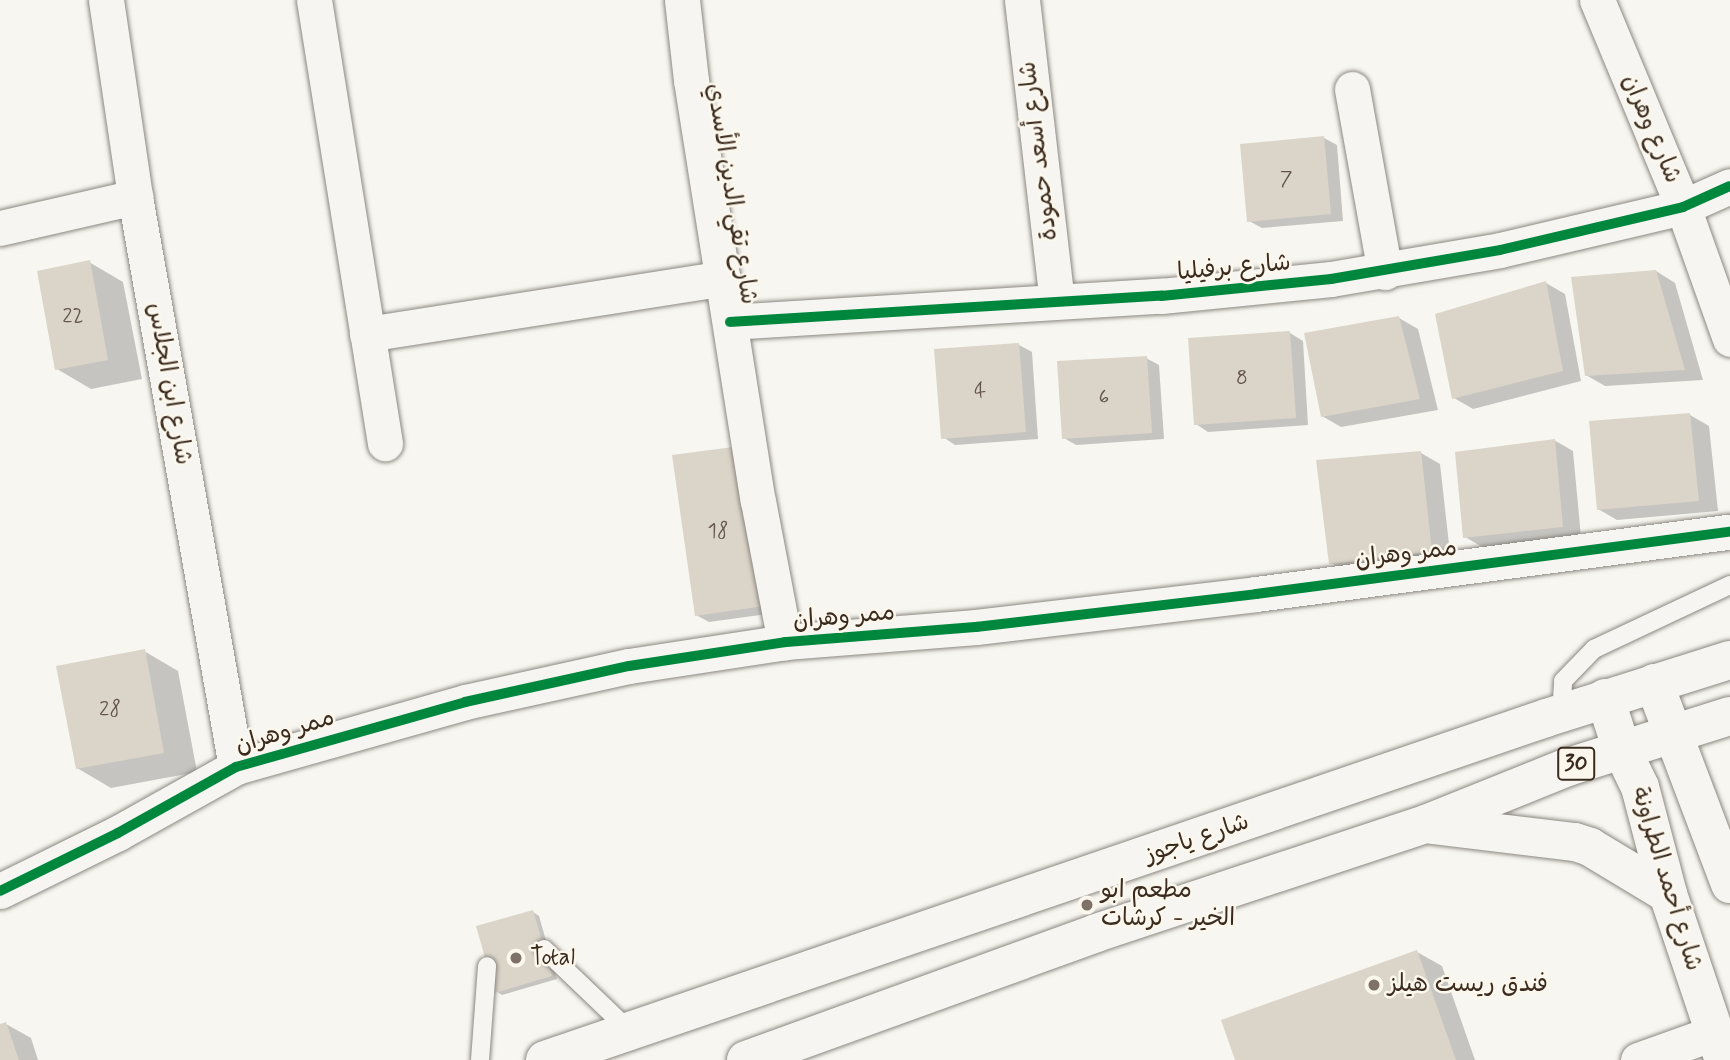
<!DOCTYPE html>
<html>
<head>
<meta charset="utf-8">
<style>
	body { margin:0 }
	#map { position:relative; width:1730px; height:1060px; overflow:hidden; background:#f8f6f0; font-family:Mynerve,"Playpen Sans Arabic",sans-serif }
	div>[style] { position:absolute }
	.shadow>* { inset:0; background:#0003 }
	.building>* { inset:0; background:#dbd5c9 }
	.roads { filter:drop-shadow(0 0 2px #8b8781) drop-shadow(0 0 2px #8b8781) }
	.lane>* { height:18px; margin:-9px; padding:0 9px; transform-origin:9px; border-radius:9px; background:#f6f5f1 }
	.street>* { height:35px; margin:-17.5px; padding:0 17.5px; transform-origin:17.5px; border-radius:17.5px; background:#f6f5f1 }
	.secondary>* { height:38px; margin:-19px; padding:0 19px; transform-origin:19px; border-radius:19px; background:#f6f5f1 }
	.primary>* { height:38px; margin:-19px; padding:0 19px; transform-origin:19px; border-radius:19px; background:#f6f5f1 }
	.cycleway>* { height:10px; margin:-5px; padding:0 5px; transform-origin:5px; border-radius:5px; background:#00873e }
	.dots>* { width:19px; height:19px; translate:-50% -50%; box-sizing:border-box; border:4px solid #fbf7ec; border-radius:50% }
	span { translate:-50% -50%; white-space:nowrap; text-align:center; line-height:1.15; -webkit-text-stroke:5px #fbf7ec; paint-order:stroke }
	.number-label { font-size:21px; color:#635549 }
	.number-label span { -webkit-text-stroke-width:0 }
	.shield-label span { padding:2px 5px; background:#fbf7ec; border:2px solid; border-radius:5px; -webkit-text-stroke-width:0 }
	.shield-label { font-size:23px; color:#3b2a1e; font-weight:700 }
	.street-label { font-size:24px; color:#3b2a1e }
	.poi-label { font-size:24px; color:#3b2a1e }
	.left { translate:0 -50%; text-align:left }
</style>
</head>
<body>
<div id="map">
	<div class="shadow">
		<i style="clip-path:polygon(1324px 138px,1337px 145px,1343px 221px,1262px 228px,1249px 221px)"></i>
		<i style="clip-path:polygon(89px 262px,123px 282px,142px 379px,91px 389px,57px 369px)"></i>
		<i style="clip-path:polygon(1656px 271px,1675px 283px,1703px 380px,1605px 386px,1586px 375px)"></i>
		<i style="clip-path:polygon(1546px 283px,1565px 294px,1581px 381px,1473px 409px,1454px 398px)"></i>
		<i style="clip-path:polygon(1399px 318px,1418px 329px,1438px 410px,1341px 427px,1322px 416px)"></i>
		<i style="clip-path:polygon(1290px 333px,1303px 341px,1308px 425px,1208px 432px,1196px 424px)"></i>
		<i style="clip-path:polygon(1019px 345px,1032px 352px,1038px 439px,955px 445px,943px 437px)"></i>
		<i style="clip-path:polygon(1146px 358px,1159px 365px,1164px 439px,1076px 445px,1064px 438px)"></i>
		<i style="clip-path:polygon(1690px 415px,1709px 426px,1718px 511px,1617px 520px,1598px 509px)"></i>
		<i style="clip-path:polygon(1554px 440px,1573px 451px,1581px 537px,1484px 548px,1465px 537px)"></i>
		<i style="clip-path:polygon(1421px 453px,1440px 464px,1451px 562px,1350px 574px,1331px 563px)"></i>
		<i style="clip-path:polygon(753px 455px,776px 613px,709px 622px,696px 615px)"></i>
		<i style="clip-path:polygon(144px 651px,178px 671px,197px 772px,111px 788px,77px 768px)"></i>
		<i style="clip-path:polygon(533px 912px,539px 916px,557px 979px,502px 995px,496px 991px)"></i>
		<i style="clip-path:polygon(1417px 952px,1442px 966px,1475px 1060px,1237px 1060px)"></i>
		<i style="clip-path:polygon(6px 1024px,31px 1038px,38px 1060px,0 1060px,0 1026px)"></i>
	</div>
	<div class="building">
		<i style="clip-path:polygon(1324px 136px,1331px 214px,1247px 222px,1240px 144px)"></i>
		<i style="clip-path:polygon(90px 260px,108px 360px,55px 370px,37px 271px)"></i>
		<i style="clip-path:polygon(1656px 270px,1685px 370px,1585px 376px,1571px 277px)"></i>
		<i style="clip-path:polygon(1546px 281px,1563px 371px,1452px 399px,1435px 314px)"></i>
		<i style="clip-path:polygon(1399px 316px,1420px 399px,1321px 417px,1304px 333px)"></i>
		<i style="clip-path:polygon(1290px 331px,1296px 418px,1194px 425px,1188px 338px)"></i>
		<i style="clip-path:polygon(1019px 343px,1026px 432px,941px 439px,934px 349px)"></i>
		<i style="clip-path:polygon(1147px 356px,1152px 433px,1062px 439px,1057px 361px)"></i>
		<i style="clip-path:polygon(1690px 413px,1699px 501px,1597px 510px,1589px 421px)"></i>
		<i style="clip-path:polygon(1555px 439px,1563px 527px,1463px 538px,1455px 452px)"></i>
		<i style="clip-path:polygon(741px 446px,764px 606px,695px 616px,672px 455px)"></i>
		<i style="clip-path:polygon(1421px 451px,1432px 552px,1329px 564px,1316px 460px)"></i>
		<i style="clip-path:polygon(145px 649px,164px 753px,76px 769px,56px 666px)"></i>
		<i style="clip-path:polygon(533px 910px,552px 976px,495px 993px,476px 926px)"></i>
		<i style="clip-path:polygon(1417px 950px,1456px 1060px,1235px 1060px,1221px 1020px)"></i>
		<i style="clip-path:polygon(6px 1022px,19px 1060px,0 1060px,0 1024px)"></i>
	</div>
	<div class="roads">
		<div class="lane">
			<i style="left:1561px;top:713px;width:32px;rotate:-86deg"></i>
			<i style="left:1563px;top:681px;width:45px;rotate:-45.9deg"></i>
			<i style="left:1594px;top:649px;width:150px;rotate:-25.2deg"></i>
			<i style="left:544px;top:949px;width:120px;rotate:43.7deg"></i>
			<i style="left:480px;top:1060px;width:94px;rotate:-85.7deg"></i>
		</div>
		<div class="street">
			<i style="left:106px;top:0;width:199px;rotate:81.6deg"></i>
			<i style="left:135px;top:197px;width:579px;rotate:79.95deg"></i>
			<i style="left:314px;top:0;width:449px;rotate:80.9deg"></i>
			<i style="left:682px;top:0;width:81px;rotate:83.6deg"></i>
			<i style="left:691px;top:80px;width:426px;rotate:81deg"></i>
			<i style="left:758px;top:501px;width:144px;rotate:79.2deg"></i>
			<i style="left:1022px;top:0;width:303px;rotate:83.4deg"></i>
			<i style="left:1597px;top:0;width:224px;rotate:67.4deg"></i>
			<i style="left:1683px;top:207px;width:140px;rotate:70.4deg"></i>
			<i style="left:1352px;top:89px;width:186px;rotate:79.8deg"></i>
			<i style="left:0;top:228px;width:139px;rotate:-12.9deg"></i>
			<i style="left:730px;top:322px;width:432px;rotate:-3.5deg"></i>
			<i style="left:1161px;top:296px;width:171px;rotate:-5.7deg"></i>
			<i style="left:1331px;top:279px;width:171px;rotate:-9.7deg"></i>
			<i style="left:1500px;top:250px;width:188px;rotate:-13.2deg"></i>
			<i style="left:1683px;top:207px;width:51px;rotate:-24.1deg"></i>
			<i style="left:367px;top:334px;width:360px;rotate:-8.9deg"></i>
			<i style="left:0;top:891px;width:131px;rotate:-26.2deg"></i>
			<i style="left:118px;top:833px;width:135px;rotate:-29.2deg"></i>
			<i style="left:236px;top:767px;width:238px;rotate:-15.8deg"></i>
			<i style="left:465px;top:702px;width:168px;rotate:-12.4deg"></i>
			<i style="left:629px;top:666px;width:158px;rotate:-8.7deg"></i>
			<i style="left:785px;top:642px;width:192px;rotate:-4.5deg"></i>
			<i style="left:976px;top:627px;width:282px;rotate:-6.7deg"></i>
			<i style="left:1256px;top:594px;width:478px;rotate:-7.5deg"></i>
			<i style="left:1638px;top:1060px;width:81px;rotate:-19.6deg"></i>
		</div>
		<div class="secondary">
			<i style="left:1654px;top:683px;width:215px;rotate:69.3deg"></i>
			<i style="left:1605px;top:698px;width:55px;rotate:71.9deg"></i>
			<i style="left:1622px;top:750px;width:41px;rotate:64.1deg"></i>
			<i style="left:1640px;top:787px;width:111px;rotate:75.3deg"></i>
			<i style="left:1668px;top:894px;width:175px;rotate:71.4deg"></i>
		</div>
		<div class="primary">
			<i style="left:1432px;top:825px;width:144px;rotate:6.8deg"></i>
			<i style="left:1575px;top:842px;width:16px;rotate:18deg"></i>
			<i style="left:1590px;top:847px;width:91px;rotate:31.1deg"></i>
			<i style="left:545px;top:1060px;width:1058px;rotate:-18.86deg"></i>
			<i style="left:1546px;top:718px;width:193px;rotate:-17.5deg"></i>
			<i style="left:746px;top:1060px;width:372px;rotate:-19.9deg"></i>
			<i style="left:1096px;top:933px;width:348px;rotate:-18.3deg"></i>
			<i style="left:1426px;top:824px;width:153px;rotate:-21.9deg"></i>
			<i style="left:1568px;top:767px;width:170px;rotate:-17.5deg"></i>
		</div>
	</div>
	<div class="cycleway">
		<i style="left:730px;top:322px;width:432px;rotate:-3.5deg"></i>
		<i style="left:1161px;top:296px;width:171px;rotate:-5.7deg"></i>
		<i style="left:1331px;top:279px;width:171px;rotate:-9.7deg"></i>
		<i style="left:1500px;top:250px;width:188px;rotate:-13.2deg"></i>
		<i style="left:1683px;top:207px;width:51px;rotate:-24.1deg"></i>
		<i style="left:0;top:891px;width:131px;rotate:-26.2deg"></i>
		<i style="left:118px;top:833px;width:135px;rotate:-29.2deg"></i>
		<i style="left:236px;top:767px;width:238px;rotate:-15.8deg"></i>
		<i style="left:465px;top:702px;width:168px;rotate:-12.4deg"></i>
		<i style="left:629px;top:666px;width:158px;rotate:-8.7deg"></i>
		<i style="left:785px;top:642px;width:192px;rotate:-4.5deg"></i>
		<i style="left:976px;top:627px;width:282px;rotate:-6.7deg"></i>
		<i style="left:1256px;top:594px;width:478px;rotate:-7.5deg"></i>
	</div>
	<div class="dots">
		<i style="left:1087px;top:905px;background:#7d7168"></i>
		<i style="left:516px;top:958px;background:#7d7168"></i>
		<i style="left:1374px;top:985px;background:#7d7168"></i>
	</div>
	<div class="number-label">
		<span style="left:1286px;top:179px">7</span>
		<span style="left:73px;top:316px">22</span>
		<span style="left:1242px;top:378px">8</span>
		<span style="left:980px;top:391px">4</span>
		<span style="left:1104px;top:397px">6</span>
		<span style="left:718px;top:531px">18</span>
		<span style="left:110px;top:709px">28</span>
	</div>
	<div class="shield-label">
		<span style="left:1576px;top:764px">30</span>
	</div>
	<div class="street-label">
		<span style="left:1651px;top:129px;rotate:67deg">شارع وهران</span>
		<span style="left:1039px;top:151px;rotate:-97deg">شارع أسعد حمودة</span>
		<span style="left:731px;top:194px;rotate:81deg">شارع تقي الدين الأسدي</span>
		<span style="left:1234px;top:268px;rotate:-5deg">شارع برفيليا</span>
		<span style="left:169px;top:384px;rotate:80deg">شارع ابن الجلاس</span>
		<span style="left:1406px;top:554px;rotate:-7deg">ممر وهران</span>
		<span style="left:844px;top:617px;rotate:-5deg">ممر وهران</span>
		<span style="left:285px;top:732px;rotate:-17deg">ممر وهران</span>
		<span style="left:1197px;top:839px;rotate:-19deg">شارع ياجوز</span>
		<span style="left:1666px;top:879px;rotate:73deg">شارع أحمد الطراونة</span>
	</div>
	<div class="poi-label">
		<span class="left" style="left:1101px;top:905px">مطعم ابو<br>الخير - كرشات</span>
		<span class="left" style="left:530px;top:958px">Total</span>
		<span class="left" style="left:1388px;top:985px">فندق ريست هيلز</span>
	</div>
</div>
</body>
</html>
